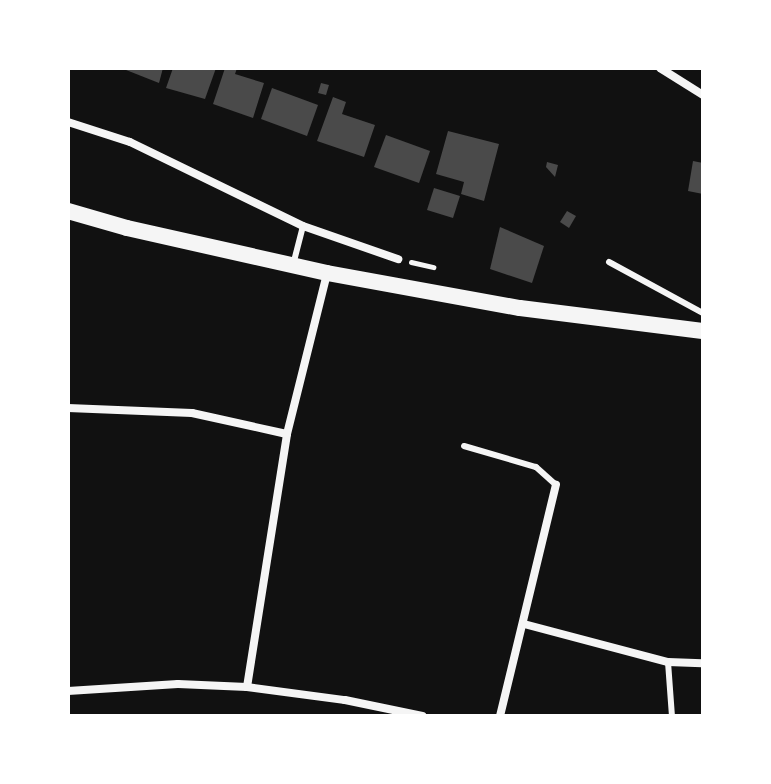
<!DOCTYPE html>
<html>
<head>
<meta charset="utf-8">
<style>
	body { margin:0 }
	#map { position:relative; width:771px; height:784px; overflow:hidden; background:#111; font-family:"Golos Text",sans-serif }
	div>[style] { position:absolute }
	.building>* { inset:0; background:#4a4a4a }
	.path>* { height:5px; margin:-2.5px; padding:0 2.5px; transform-origin:2.5px; border-radius:2.5px; background:#f5f5f5 }
	.service>* { height:6px; margin:-3px; padding:0 3px; transform-origin:3px; border-radius:3px; background:#f5f5f5 }
	.minor>* { height:8px; margin:-4px; padding:0 4px; transform-origin:4px; border-radius:4px; background:#f5f5f5 }
	.secondary>* { height:16px; margin:-8px; padding:0 8px; transform-origin:8px; border-radius:8px; background:#f5f5f5 }
	span { translate:-50% -50%; white-space:nowrap; text-align:center; line-height:1.15; -webkit-text-stroke:8px #fff; paint-order:stroke }
	.frame { position:absolute; inset:0; border:70px solid #fff; pointer-events:none }
</style>
</head>
<body>
<div id="map">
	<div class="building">
		<i style="clip-path:polygon(121px 68px,163px 68px,159px 83px)"></i>
		<i style="clip-path:polygon(173px 68px,216px 68px,205px 99px,166px 88px)"></i>
		<i style="clip-path:polygon(225px 68px,237px 68px,235px 74px,264px 83px,253px 118px,213px 104px)"></i>
		<i style="clip-path:polygon(321px 83px,329px 85px,326px 95px,318px 93px)"></i>
		<i style="clip-path:polygon(272px 88px,318px 105px,307px 136px,261px 119px)"></i>
		<i style="clip-path:polygon(333px 97px,346px 102px,342px 114px,375px 125px,364px 157px,317px 141px)"></i>
		<i style="clip-path:polygon(448px 131px,499px 144px,484px 201px,461px 194px,464px 182px,436px 174px)"></i>
		<i style="clip-path:polygon(386px 135px,430px 151px,419px 183px,374px 167px)"></i>
		<i style="clip-path:polygon(693px 161px,703px 163px,703px 194px,688px 191px)"></i>
		<i style="clip-path:polygon(547px 162px,558px 165px,555px 177px,546px 167px)"></i>
		<i style="clip-path:polygon(434px 188px,460px 196px,453px 218px,427px 210px)"></i>
		<i style="clip-path:polygon(567px 211px,576px 216px,569px 228px,560px 222px)"></i>
		<i style="clip-path:polygon(500px 227px,544px 246px,532px 283px,490px 269px)"></i>
	</div>
	<div class="path">
		<i style="left:411px;top:262px;width:23px;rotate:13deg"></i>
	</div>
	<div class="service">
		<i style="left:609px;top:262px;width:107px;rotate:28.5deg"></i>
		<i style="left:293px;top:265px;width:40px;rotate:-75.6deg"></i>
		<i style="left:464px;top:446px;width:75px;rotate:16.3deg"></i>
		<i style="left:536px;top:467px;width:27px;rotate:42deg"></i>
		<i style="left:668px;top:662px;width:54px;rotate:85.8deg"></i>
	</div>
	<div class="minor">
		<i style="left:660px;top:68px;width:51px;rotate:32.1deg"></i>
		<i style="left:68px;top:122px;width:65px;rotate:17.9deg"></i>
		<i style="left:130px;top:142px;width:192px;rotate:25.9deg"></i>
		<i style="left:303px;top:226px;width:101px;rotate:19.2deg"></i>
		<i style="left:68px;top:408px;width:124px;rotate:2.3deg"></i>
		<i style="left:192px;top:413px;width:97px;rotate:12.5deg"></i>
		<i style="left:524px;top:624px;width:149px;rotate:14.8deg"></i>
		<i style="left:668px;top:662px;width:34px;rotate:2deg"></i>
		<i style="left:247px;top:687px;width:256px;rotate:-81deg"></i>
		<i style="left:287px;top:434px;width:166px;rotate:-76deg"></i>
		<i style="left:68px;top:691px;width:110px;rotate:-3.6deg"></i>
		<i style="left:178px;top:684px;width:69px;rotate:2.5deg"></i>
		<i style="left:247px;top:687px;width:99px;rotate:7.6deg"></i>
		<i style="left:345px;top:700px;width:79px;rotate:11.7deg"></i>
		<i style="left:500px;top:716px;width:238px;rotate:-76.4deg"></i>
	</div>
	<div class="secondary">
		<i style="left:68px;top:211px;width:61px;rotate:16.1deg"></i>
		<i style="left:127px;top:228px;width:205px;rotate:12.7deg"></i>
		<i style="left:327px;top:273px;width:196px;rotate:10.3deg"></i>
		<i style="left:520px;top:308px;width:184px;rotate:7.2deg"></i>
	</div>
	<div class="frame"></div>
</div>
</body>
</html>
